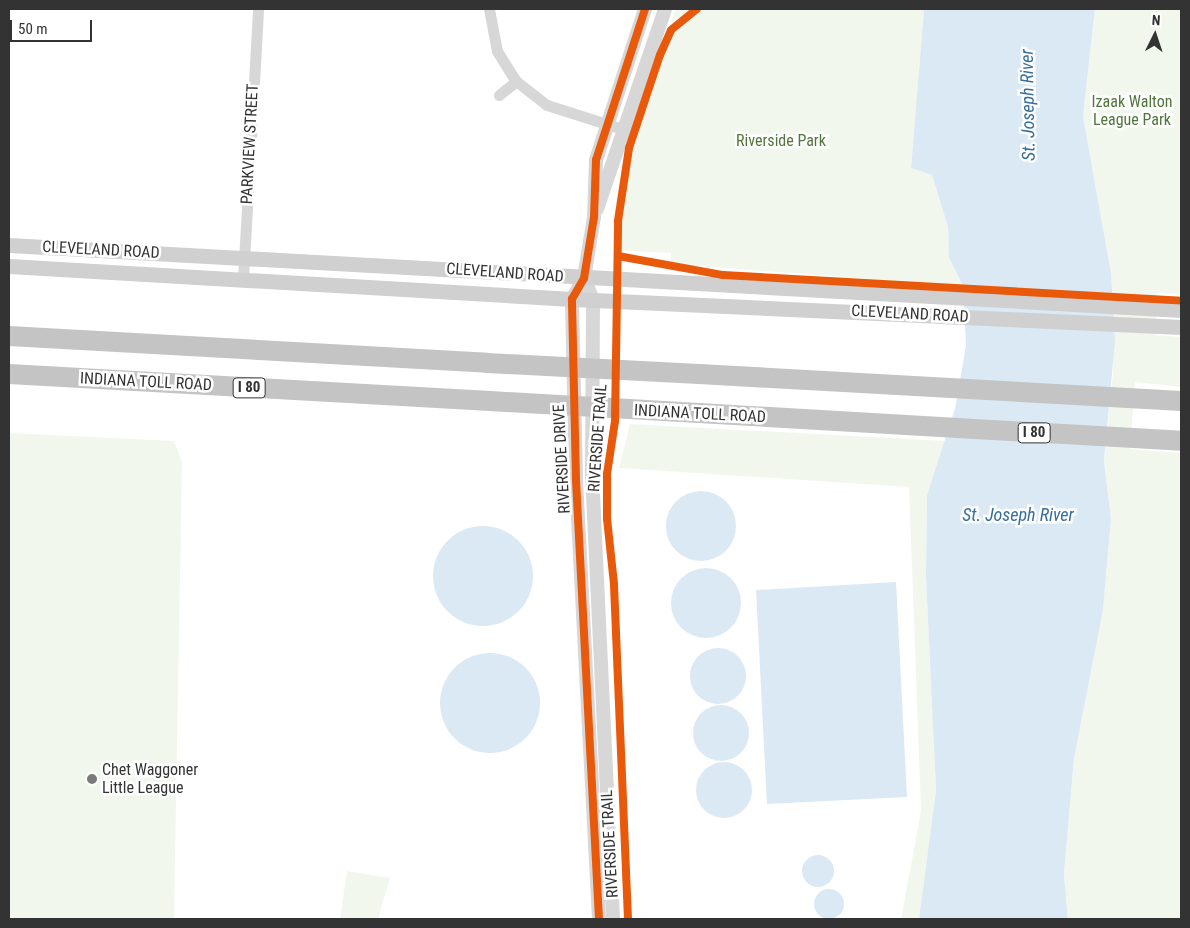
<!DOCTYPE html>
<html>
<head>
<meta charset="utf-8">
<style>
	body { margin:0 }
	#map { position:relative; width:1190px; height:928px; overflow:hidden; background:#fff; font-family:"Roboto Condensed",sans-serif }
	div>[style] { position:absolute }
	.green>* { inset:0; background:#f2f7ee }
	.water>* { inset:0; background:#dbe9f5 }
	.round { border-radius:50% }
	.minor>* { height:11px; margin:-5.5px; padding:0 5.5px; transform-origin:5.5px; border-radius:5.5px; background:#d7d7d7 }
	.tertiary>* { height:14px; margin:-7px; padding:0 7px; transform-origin:7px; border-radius:7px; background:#d7d7d7 }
	.secondary>* { height:15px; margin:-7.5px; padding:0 7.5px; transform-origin:7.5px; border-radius:7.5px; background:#d0d0d0 }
	.motorway>* { height:20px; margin:-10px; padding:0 10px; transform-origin:10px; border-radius:10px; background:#c4c4c4 }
	.motorway-bridge>* { height:20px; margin:-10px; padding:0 10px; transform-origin:10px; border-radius:10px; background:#c4c4c4 }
	.cycleway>* { height:8px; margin:-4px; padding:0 4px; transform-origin:4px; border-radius:4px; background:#e8590c }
	.dots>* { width:14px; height:14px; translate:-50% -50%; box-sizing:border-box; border:2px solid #fff; border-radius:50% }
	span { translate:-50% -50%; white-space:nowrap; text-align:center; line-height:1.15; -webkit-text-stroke:5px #fff; paint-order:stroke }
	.shield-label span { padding:1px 4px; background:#fff; border:1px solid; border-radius:4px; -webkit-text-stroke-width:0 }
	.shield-label { font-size:15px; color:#333; font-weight:700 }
	.park-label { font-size:16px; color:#50753a }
	.street-label { font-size:16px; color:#333 }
	.poi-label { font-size:16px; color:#333 }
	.left { translate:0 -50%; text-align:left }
	.water-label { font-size:18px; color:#366d9f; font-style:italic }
	.frame { position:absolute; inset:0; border:10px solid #333; pointer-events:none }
	.north { position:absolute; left:1130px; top:10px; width:50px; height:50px; -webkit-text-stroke:4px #fff; paint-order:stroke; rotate:4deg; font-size:14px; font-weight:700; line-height:20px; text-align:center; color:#333 }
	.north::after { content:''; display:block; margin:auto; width:18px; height:22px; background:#333; clip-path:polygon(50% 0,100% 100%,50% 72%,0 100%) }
	.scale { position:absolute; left:10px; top:20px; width:82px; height:22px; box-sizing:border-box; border:2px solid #333; border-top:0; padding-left:6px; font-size:15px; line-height:18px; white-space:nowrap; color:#333; -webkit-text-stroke:4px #fff; paint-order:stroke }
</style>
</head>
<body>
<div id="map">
	<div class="green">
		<i style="clip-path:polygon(676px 9px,924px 9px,911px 168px,932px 175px,948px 227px,949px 258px,963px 286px,671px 264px,671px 253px,614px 250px,613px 218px,626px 146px)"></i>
		<i style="clip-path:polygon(1095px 9px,1181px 9px,1181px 294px,1157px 293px,1155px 335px,1181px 337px,1181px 387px,1135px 382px,1130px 449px,1181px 453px,1181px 919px,1068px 919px,1064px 874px,1074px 759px,1103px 610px,1111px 519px,1104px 461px,1113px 373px,1111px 273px,1083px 116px)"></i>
		<i style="clip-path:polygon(630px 424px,946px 441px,927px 495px,926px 577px,936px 790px,919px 919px,901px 919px,921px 811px,909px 487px,619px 468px)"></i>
		<i style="clip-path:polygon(9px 433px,174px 441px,182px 462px,174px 919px,9px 919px)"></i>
		<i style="clip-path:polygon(347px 871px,390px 878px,378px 919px,340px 919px)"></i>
	</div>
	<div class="water">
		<i style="clip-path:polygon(924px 9px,1095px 9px,1083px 116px,1111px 273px,1115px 341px,1104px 461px,1111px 519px,1103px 610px,1074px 759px,1064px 874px,1068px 919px,919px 919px,936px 790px,926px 577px,927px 495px,955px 409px,966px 346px,963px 286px,949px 258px,948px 227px,932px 175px,911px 168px)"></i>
		<i class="round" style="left:666px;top:491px;width:70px;height:70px"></i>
		<i class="round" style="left:433px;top:526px;width:100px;height:100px"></i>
		<i class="round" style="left:671px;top:568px;width:70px;height:70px"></i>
		<i style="clip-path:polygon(896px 582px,907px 797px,767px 804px,756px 590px)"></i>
		<i class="round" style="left:690px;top:648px;width:56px;height:56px"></i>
		<i class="round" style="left:440px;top:653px;width:100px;height:100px"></i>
		<i class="round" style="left:693px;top:705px;width:56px;height:56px"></i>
		<i class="round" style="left:696px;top:762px;width:56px;height:56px"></i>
		<i class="round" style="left:802px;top:855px;width:32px;height:32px"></i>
		<i class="round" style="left:814px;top:889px;width:30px;height:30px"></i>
	</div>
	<div class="minor">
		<i style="left:489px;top:9px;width:43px;rotate:79.2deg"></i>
		<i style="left:497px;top:51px;width:36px;rotate:58deg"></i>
		<i style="left:516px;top:81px;width:39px;rotate:38deg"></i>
		<i style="left:547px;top:105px;width:79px;rotate:17.7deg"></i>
		<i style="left:499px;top:95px;width:22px;rotate:-39deg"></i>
		<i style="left:243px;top:279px;width:270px;rotate:-86.8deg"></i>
	</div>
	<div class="tertiary">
		<i style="left:597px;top:209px;width:211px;rotate:-71.2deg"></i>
		<i style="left:584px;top:278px;width:24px;rotate:68deg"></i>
		<i style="left:593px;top:300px;width:173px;rotate:90.3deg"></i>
		<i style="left:592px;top:473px;width:446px;rotate:87.3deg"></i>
		<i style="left:599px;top:919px;width:441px;rotate:-93deg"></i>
		<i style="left:576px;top:479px;width:180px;rotate:-91.3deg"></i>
		<i style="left:572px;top:299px;width:24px;rotate:-60deg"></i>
		<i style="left:584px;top:278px;width:62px;rotate:-80.7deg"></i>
		<i style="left:594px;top:217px;width:57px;rotate:-88deg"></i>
		<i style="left:596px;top:160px;width:159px;rotate:-72deg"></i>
	</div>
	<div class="secondary">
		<i style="left:9px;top:245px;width:1174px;rotate:3.17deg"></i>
		<i style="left:9px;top:266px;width:564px;rotate:3.35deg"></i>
		<i style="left:572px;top:299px;width:610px;rotate:2.63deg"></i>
	</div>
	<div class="motorway">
		<i style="left:9px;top:336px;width:479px;rotate:3.2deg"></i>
		<i style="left:9px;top:374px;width:482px;rotate:3.2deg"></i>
		<i style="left:699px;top:374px;width:483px;rotate:3.2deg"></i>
		<i style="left:699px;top:413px;width:483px;rotate:3.3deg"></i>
	</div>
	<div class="motorway-bridge">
		<i style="left:487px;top:363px;width:212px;rotate:3deg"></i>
		<i style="left:490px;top:401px;width:209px;rotate:3.3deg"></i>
	</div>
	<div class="cycleway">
		<i style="left:618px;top:256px;width:107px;rotate:10.3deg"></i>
		<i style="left:723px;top:275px;width:459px;rotate:3.2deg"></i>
		<i style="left:599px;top:919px;width:441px;rotate:-93deg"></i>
		<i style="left:576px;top:479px;width:180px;rotate:-91.3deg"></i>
		<i style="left:572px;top:299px;width:24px;rotate:-60deg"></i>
		<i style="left:584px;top:278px;width:62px;rotate:-80.7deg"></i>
		<i style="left:594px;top:217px;width:57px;rotate:-88deg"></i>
		<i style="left:596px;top:160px;width:159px;rotate:-72deg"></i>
		<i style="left:628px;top:919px;width:335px;rotate:-92.4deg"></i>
		<i style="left:614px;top:584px;width:65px;rotate:-96.1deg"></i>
		<i style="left:607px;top:519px;width:45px;rotate:-90deg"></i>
		<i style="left:607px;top:474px;width:54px;rotate:-81.4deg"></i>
		<i style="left:615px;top:421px;width:200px;rotate:-89.1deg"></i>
		<i style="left:618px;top:221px;width:74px;rotate:-81.4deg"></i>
		<i style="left:629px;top:148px;width:98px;rotate:-71.6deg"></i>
		<i style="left:660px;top:55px;width:27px;rotate:-66deg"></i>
		<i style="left:671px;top:30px;width:33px;rotate:-39deg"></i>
	</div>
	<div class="dots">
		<i style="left:92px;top:779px;background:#7a7a7a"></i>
	</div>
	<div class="shield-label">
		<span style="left:249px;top:388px">I 80</span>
		<span style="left:1034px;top:433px">I 80</span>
	</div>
	<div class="park-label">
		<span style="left:1132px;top:111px">Izaak Walton<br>League Park</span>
		<span style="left:781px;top:141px">Riverside Park</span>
	</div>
	<div class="street-label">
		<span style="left:250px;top:144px;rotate:-87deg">PARKVIEW STREET</span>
		<span style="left:101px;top:250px;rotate:3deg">CLEVELAND ROAD</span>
		<span style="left:505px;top:273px;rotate:4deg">CLEVELAND ROAD</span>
		<span style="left:910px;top:314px;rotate:3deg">CLEVELAND ROAD</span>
		<span style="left:146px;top:382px;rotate:3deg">INDIANA TOLL ROAD</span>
		<span style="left:700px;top:414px;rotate:3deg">INDIANA TOLL ROAD</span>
		<span style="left:598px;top:438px;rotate:-86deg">RIVERSIDE TRAIL</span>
		<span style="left:562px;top:459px;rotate:-93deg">RIVERSIDE DRIVE</span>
		<span style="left:610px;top:844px;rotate:-93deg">RIVERSIDE TRAIL</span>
	</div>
	<div class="poi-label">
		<span class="left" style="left:102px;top:779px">Chet Waggoner<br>Little League</span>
	</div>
	<div class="water-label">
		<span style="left:1028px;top:105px;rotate:-91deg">St. Joseph River</span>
		<span style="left:1018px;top:515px">St. Joseph River</span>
	</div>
	<div class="frame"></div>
	<div class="north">N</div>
	<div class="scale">50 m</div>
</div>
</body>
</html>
